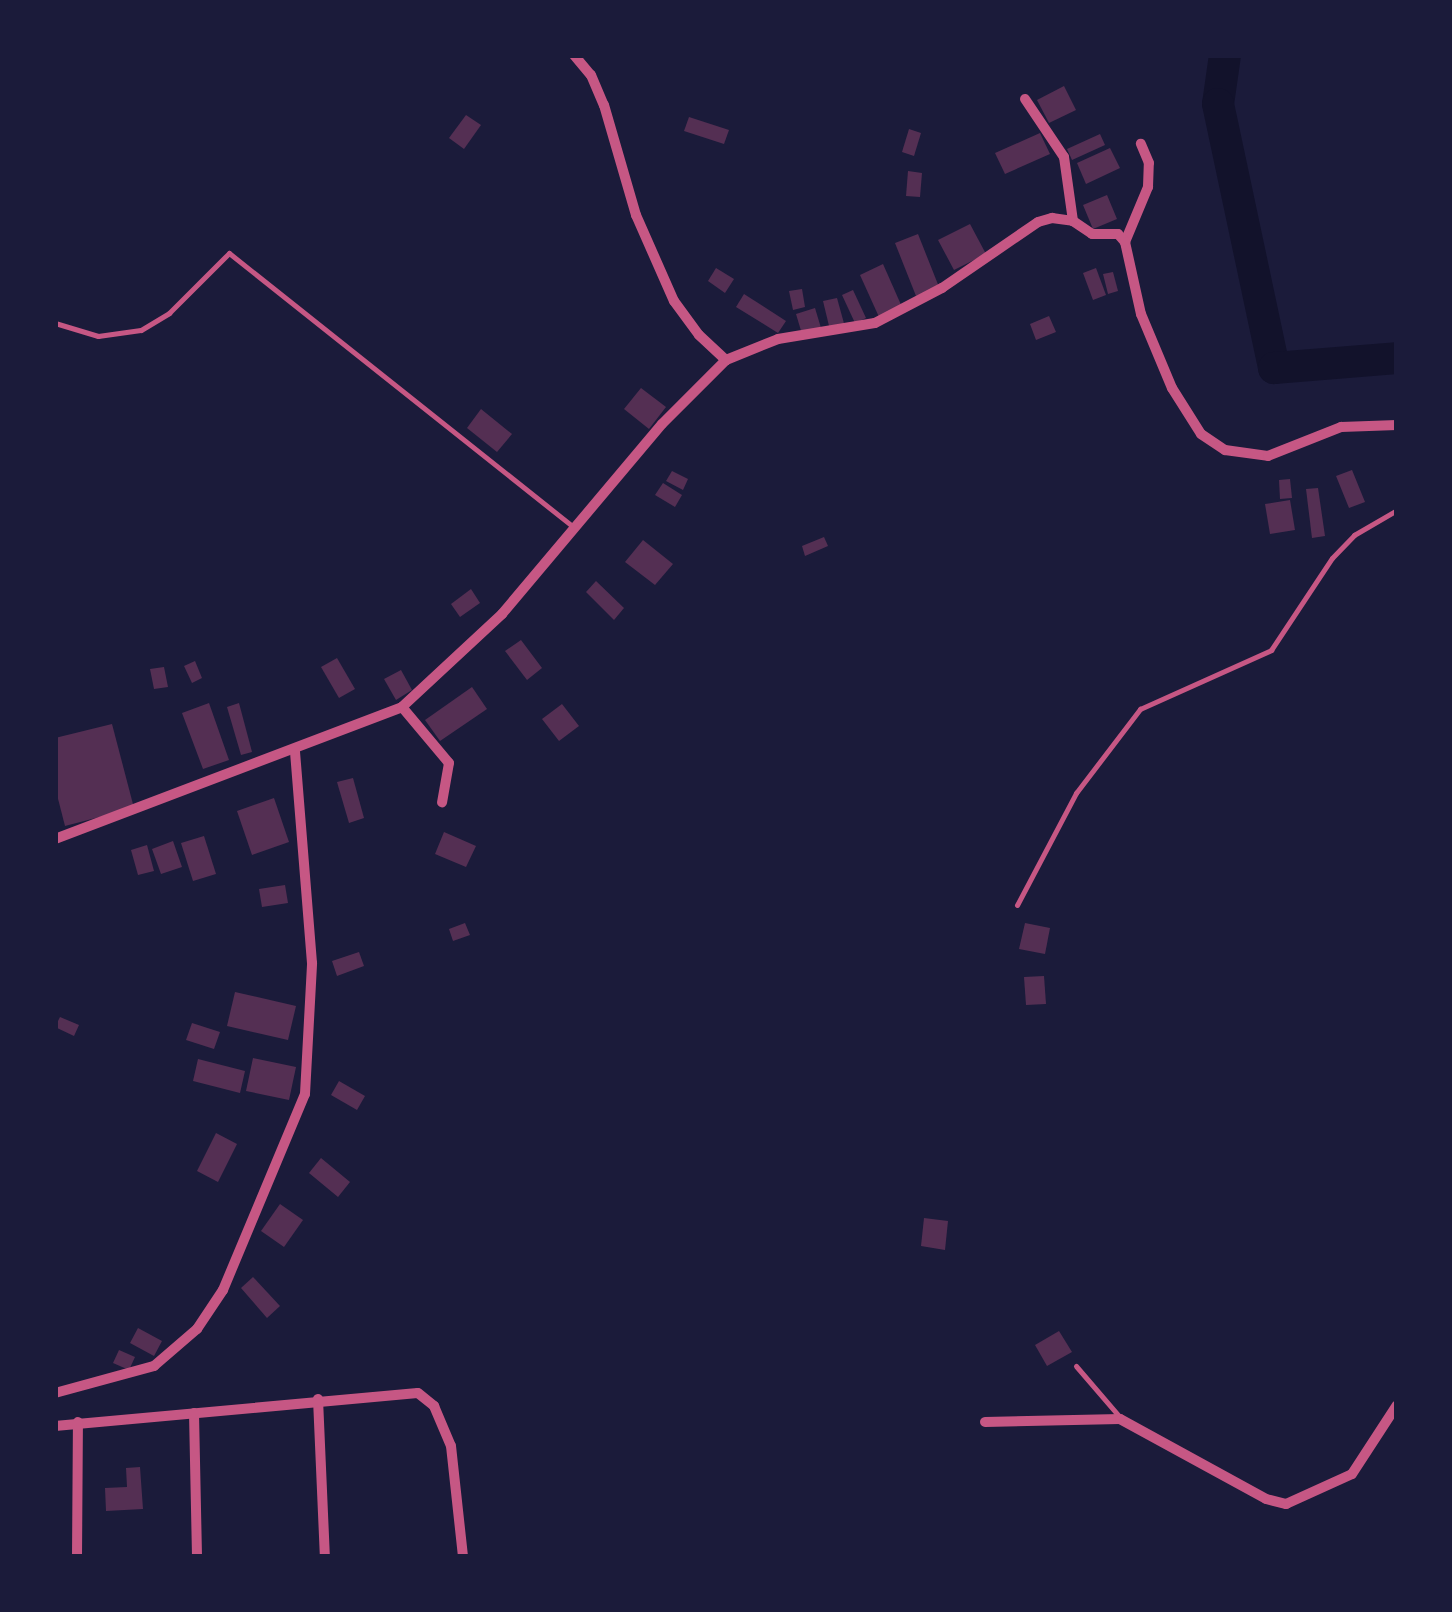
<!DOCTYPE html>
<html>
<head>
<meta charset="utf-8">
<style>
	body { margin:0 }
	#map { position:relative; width:1452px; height:1612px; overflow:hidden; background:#1b1b3a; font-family:"Archivo Narrow",sans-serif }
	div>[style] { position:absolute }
	.river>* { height:32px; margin:-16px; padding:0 16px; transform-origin:16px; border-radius:16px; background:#12122b }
	.building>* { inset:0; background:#542f53 }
	.path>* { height:4px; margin:-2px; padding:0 2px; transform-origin:2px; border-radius:2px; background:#ff6b9d }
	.service>* { height:5px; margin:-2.5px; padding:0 2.5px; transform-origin:2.5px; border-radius:2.5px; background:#c65784 }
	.minor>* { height:10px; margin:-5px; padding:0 5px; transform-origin:5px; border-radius:5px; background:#c65784 }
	span { translate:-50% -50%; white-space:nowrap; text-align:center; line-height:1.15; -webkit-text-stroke:8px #1b1b3a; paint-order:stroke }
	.frame { position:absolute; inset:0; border:58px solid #1b1b3a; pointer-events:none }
</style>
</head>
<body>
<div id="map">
	<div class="river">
		<i style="left:1225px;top:55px;width:49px;rotate:98.1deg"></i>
		<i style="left:1218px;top:104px;width:270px;rotate:78deg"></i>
		<i style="left:1274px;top:368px;width:123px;rotate:-4.6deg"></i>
	</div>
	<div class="building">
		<i style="clip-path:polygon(1064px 86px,1076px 110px,1049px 123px,1037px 100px)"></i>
		<i style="clip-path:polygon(466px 115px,481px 125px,464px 149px,449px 138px)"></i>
		<i style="clip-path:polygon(689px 117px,729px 130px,724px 144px,684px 131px)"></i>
		<i style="clip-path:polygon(909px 129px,921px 133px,914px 156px,902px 152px)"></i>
		<i style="clip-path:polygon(1040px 133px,1050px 154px,1005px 174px,995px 153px)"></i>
		<i style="clip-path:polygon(1100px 134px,1105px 145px,1072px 160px,1067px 149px)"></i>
		<i style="clip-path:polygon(1110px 148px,1120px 168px,1086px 184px,1077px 163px)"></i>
		<i style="clip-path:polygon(908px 171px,922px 173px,920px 197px,906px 196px)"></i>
		<i style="clip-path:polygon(1107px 195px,1117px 219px,1093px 229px,1083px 205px)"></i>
		<i style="clip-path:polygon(970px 224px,986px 254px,954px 270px,938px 240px)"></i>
		<i style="clip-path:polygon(918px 234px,939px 287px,916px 296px,895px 243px)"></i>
		<i style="clip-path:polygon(883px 264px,902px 307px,879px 317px,860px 275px)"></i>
		<i style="clip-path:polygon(716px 268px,734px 279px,725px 293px,708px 281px)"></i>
		<i style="clip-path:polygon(1096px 268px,1106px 295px,1093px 300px,1083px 273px)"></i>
		<i style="clip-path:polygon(1113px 272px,1118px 291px,1108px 294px,1103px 274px)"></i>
		<i style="clip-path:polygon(802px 289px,805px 307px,793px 310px,789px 291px)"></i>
		<i style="clip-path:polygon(853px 290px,866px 318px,855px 323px,842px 295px)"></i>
		<i style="clip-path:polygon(744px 294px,786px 321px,778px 333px,736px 307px)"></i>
		<i style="clip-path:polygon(837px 298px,845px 327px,830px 330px,823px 301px)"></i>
		<i style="clip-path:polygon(815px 308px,821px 328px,802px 334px,796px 314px)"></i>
		<i style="clip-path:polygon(1049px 316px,1056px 332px,1036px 340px,1030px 324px)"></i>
		<i style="clip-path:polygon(641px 388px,666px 407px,649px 429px,624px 409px)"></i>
		<i style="clip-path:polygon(481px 409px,512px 434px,497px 452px,467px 428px)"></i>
		<i style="clip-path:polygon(1352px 470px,1365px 502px,1349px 508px,1336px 476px)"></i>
		<i style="clip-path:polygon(672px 471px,688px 479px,683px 490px,666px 481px)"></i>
		<i style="clip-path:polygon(1290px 479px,1292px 498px,1280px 499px,1279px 480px)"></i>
		<i style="clip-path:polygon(663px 483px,682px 495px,675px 507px,655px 495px)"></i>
		<i style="clip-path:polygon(1318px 488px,1325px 536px,1312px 538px,1306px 489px)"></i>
		<i style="clip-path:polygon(1290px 500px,1295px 530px,1270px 534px,1265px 504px)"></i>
		<i style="clip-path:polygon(824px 537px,828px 546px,805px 556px,802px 546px)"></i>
		<i style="clip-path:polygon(643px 540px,673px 564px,655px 585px,625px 562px)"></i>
		<i style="clip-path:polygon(596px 581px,624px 608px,614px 620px,586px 592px)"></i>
		<i style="clip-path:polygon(471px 589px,480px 603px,460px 617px,451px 604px)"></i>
		<i style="clip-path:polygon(521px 640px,542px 668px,527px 680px,505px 651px)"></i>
		<i style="clip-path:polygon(337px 658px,355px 689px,339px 698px,321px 667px)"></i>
		<i style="clip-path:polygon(195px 661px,202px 678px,192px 683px,184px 666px)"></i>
		<i style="clip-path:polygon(164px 667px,168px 687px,154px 689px,150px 669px)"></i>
		<i style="clip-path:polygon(401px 670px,412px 690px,396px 700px,384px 679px)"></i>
		<i style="clip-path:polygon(472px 687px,487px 709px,440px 741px,425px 720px)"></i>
		<i style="clip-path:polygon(209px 703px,229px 760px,203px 769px,182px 713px)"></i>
		<i style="clip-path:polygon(239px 703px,252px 752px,241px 755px,227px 707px)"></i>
		<i style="clip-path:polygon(562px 704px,579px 726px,559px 741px,542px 719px)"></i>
		<i style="clip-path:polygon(112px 724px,134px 808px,65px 826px,55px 787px,55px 738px)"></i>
		<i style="clip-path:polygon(353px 778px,364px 818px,349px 823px,337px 782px)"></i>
		<i style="clip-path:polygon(274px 798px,289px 842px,252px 855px,237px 811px)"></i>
		<i style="clip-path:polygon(444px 832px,476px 846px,466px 867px,435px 854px)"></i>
		<i style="clip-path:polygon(204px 836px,216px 874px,193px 881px,181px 843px)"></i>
		<i style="clip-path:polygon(173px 841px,182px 867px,161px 874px,152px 849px)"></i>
		<i style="clip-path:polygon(147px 845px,154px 871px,138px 875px,131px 850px)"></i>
		<i style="clip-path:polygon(285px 885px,288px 903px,262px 907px,259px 889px)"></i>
		<i style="clip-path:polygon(465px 923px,470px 935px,453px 941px,449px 929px)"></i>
		<i style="clip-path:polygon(1025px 923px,1050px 928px,1045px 954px,1019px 949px)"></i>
		<i style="clip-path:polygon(359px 952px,364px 966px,337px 976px,332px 961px)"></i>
		<i style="clip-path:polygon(1044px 976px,1046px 1004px,1026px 1005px,1024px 977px)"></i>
		<i style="clip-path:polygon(235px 992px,296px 1006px,288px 1040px,227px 1026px)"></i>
		<i style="clip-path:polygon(60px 1017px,79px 1025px,74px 1036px,55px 1027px)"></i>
		<i style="clip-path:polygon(192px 1023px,220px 1032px,214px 1049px,186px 1040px)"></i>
		<i style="clip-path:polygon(253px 1058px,296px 1067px,289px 1100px,246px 1091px)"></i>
		<i style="clip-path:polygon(198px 1059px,245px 1071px,240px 1093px,193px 1081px)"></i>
		<i style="clip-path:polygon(339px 1081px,365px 1096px,357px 1110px,331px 1095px)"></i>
		<i style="clip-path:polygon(216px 1133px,237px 1144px,218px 1182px,197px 1171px)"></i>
		<i style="clip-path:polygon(321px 1158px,350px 1182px,338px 1197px,309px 1173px)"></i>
		<i style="clip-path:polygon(280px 1204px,303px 1220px,284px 1247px,261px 1231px)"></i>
		<i style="clip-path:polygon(924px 1218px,948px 1221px,945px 1250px,921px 1246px)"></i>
		<i style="clip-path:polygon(253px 1277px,280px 1306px,267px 1318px,241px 1288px)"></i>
		<i style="clip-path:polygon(138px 1328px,162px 1341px,154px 1356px,130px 1343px)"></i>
		<i style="clip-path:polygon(1059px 1331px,1072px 1352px,1047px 1366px,1035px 1345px)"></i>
		<i style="clip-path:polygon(119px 1350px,135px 1357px,129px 1370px,113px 1363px)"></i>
		<i style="clip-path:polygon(140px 1467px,143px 1509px,106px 1511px,105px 1488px,127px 1487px,126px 1468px)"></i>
	</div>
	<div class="path">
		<i style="left:55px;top:1017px;width:1px"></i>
	</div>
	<div class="service">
		<i style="left:55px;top:323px;width:45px;rotate:16.8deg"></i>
		<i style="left:98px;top:336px;width:43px;rotate:-7.9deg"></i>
		<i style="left:141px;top:330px;width:33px;rotate:-31deg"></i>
		<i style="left:169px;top:313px;width:85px;rotate:-45deg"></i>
		<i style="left:229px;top:253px;width:440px;rotate:38.5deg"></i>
		<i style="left:1017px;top:905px;width:127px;rotate:-62.2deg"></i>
		<i style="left:1076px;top:793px;width:106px;rotate:-52.7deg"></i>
		<i style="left:1140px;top:709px;width:144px;rotate:-24.2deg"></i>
		<i style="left:1271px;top:650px;width:110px;rotate:-56.5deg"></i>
		<i style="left:1332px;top:558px;width:32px;rotate:-46deg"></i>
		<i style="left:1354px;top:535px;width:50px;rotate:-30.2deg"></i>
		<i style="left:1076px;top:1366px;width:66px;rotate:49.3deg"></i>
	</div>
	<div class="minor">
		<i style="left:574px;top:55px;width:26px;rotate:50deg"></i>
		<i style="left:591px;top:75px;width:33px;rotate:67deg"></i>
		<i style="left:604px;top:105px;width:115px;rotate:73.8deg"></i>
		<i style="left:636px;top:215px;width:94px;rotate:66.2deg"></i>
		<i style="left:674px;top:301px;width:42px;rotate:53.7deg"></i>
		<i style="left:699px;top:335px;width:37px;rotate:43deg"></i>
		<i style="left:1025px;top:99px;width:70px;rotate:56.1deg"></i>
		<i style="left:1064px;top:157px;width:65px;rotate:82deg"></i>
		<i style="left:1125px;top:242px;width:60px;rotate:-67.3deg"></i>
		<i style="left:1148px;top:187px;width:24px;rotate:-88deg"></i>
		<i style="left:1149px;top:163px;width:21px;rotate:-113deg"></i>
		<i style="left:402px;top:707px;width:73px;rotate:50deg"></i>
		<i style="left:449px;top:763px;width:40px;rotate:100deg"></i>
		<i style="left:55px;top:839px;width:371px;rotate:-20.8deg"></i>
		<i style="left:402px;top:707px;width:137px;rotate:-42.9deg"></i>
		<i style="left:502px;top:614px;width:248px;rotate:-49.9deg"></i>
		<i style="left:662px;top:424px;width:91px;rotate:-45deg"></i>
		<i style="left:726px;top:360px;width:56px;rotate:-22deg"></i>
		<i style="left:778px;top:339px;width:98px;rotate:-9.4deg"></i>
		<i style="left:875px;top:323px;width:76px;rotate:-27.6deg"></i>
		<i style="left:942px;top:288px;width:116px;rotate:-34.5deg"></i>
		<i style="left:1038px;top:222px;width:15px;rotate:-16deg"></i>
		<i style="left:1052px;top:218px;width:21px;rotate:8deg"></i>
		<i style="left:1073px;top:221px;width:23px;rotate:34deg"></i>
		<i style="left:1092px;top:234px;width:26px"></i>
		<i style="left:1118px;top:234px;width:11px;rotate:49deg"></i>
		<i style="left:1125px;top:242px;width:74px;rotate:77.5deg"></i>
		<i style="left:1141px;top:314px;width:80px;rotate:67.3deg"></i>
		<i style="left:1172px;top:388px;width:54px;rotate:57.8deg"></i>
		<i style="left:1201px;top:434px;width:29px;rotate:34deg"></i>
		<i style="left:1225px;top:450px;width:43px;rotate:7.9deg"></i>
		<i style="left:1268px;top:456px;width:79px;rotate:-21.7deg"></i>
		<i style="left:1341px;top:427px;width:56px;rotate:-2deg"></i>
		<i style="left:55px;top:1393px;width:103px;rotate:-15.3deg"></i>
		<i style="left:154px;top:1366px;width:57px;rotate:-40.7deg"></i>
		<i style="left:197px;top:1329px;width:47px;rotate:-56.3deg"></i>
		<i style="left:223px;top:1290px;width:212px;rotate:-67.3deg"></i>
		<i style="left:305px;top:1094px;width:131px;rotate:-86.9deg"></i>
		<i style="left:312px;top:963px;width:214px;rotate:-94.6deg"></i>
		<i style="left:318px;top:1399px;width:158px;rotate:87.5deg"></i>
		<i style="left:194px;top:1413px;width:144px;rotate:88.8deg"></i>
		<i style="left:985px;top:1422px;width:135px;rotate:-1.3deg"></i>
		<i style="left:1120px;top:1419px;width:166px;rotate:28.7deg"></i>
		<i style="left:1266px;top:1499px;width:21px;rotate:14deg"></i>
		<i style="left:1286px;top:1504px;width:72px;rotate:-24.4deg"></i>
		<i style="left:1352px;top:1474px;width:82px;rotate:-56.9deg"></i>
		<i style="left:55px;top:1426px;width:364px;rotate:-5.2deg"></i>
		<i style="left:418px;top:1393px;width:21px;rotate:39deg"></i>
		<i style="left:434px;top:1406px;width:43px;rotate:67deg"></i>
		<i style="left:451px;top:1446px;width:112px;rotate:83.8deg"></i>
		<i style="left:77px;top:1557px;width:135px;rotate:-89.6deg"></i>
	</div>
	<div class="frame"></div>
</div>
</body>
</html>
